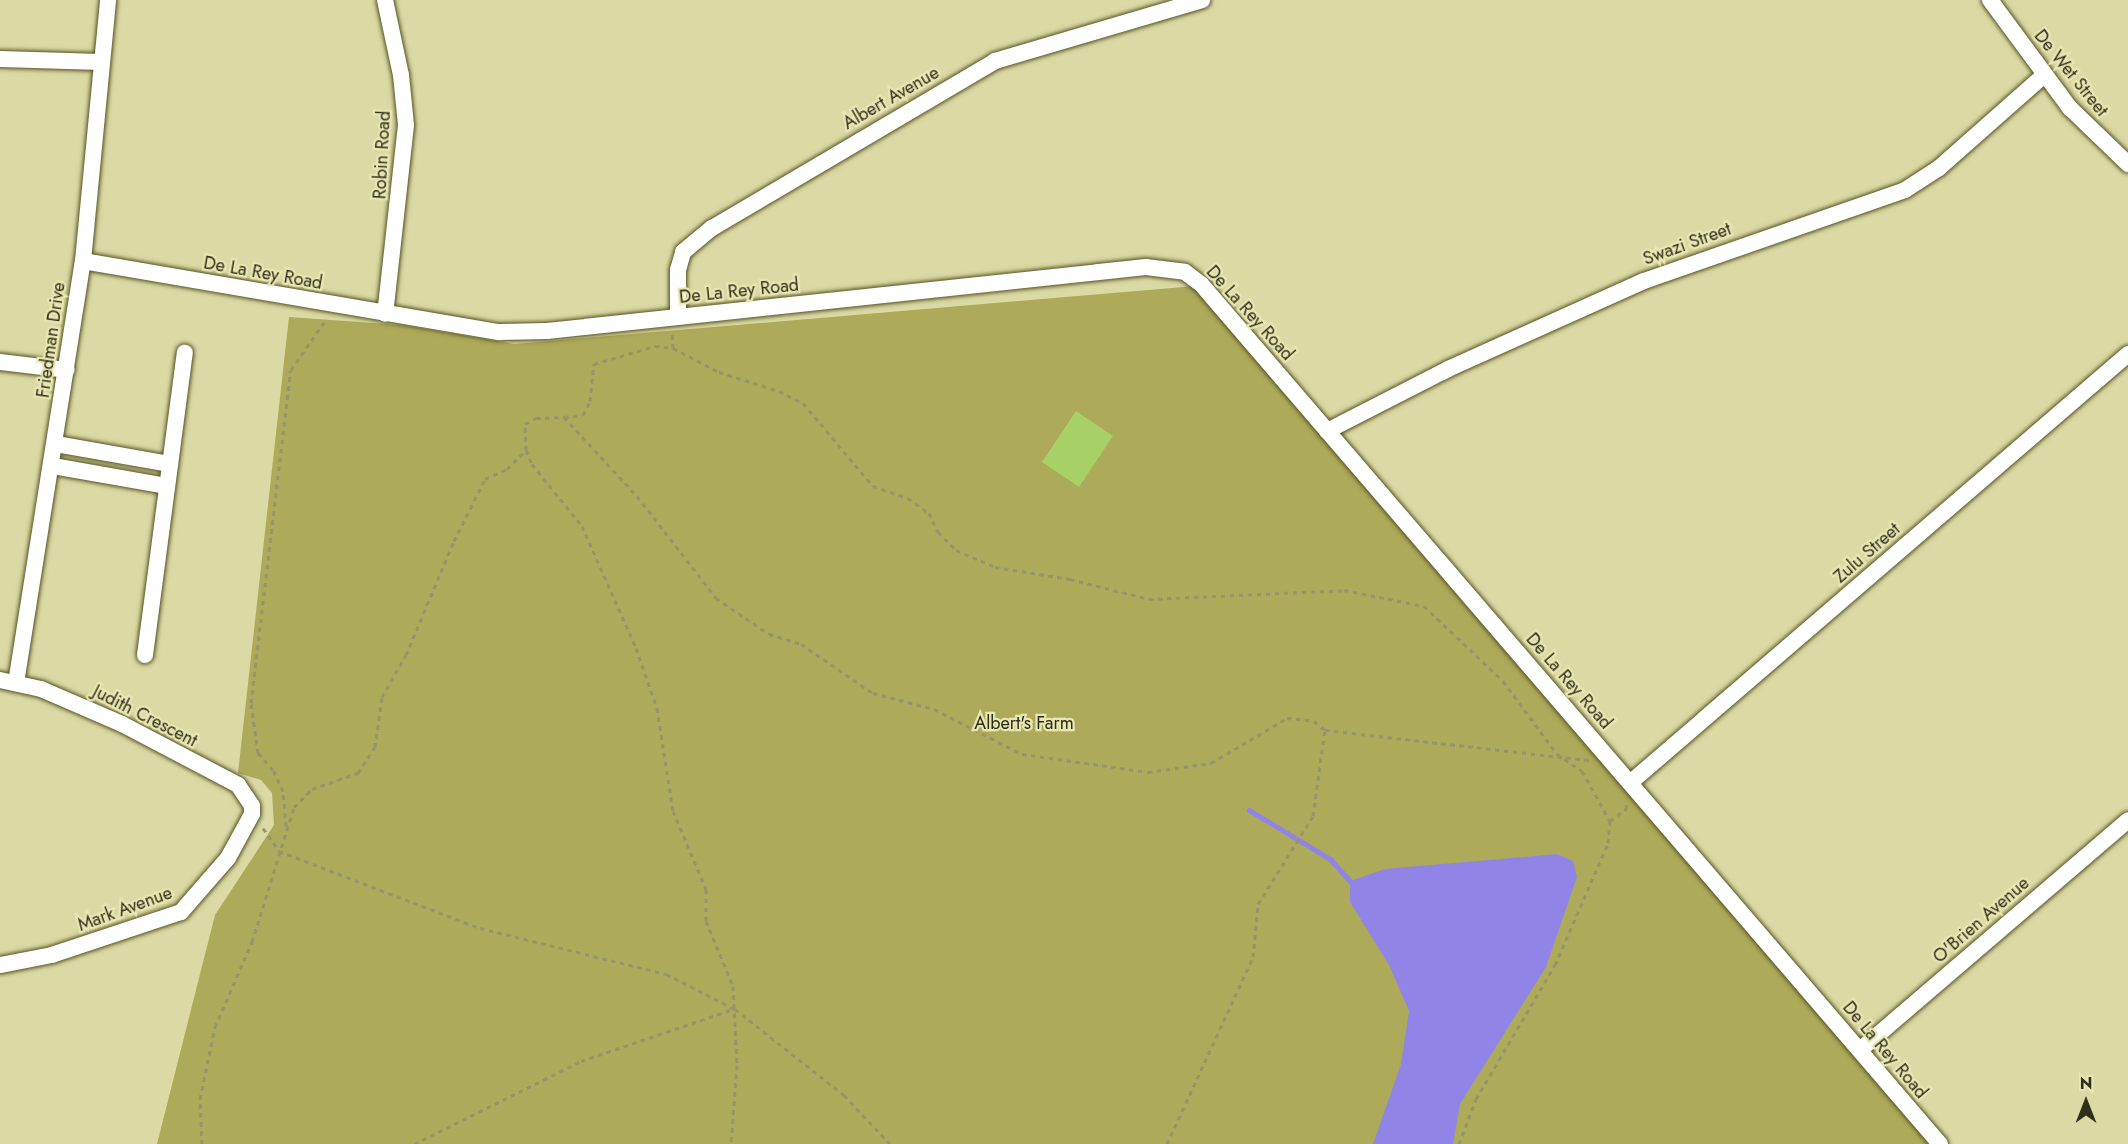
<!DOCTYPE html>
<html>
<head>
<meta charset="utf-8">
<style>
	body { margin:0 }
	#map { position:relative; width:2128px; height:1144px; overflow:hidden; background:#dbdaa5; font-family:Jost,sans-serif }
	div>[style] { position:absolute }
	.green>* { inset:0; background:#adaa5a }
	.water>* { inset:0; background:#9085e7 }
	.stream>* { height:5px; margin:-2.5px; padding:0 2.5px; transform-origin:2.5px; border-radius:2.5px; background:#9085e7 }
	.building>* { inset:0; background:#a7d166 }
	.path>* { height:3px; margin-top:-1.5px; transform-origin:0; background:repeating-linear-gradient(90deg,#95946c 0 4.5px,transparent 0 9px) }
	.roads { filter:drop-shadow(0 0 2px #555322) drop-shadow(0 0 2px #555322) }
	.minor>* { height:16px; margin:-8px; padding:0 8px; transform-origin:8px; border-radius:8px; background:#fff }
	span { translate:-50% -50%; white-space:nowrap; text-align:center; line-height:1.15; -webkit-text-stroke:4.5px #e8e7b2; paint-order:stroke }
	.street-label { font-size:18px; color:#302f1a }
	.park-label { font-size:18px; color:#2b2b16 }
	.north { position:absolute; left:2056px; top:1072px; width:60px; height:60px; -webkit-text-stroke:4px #e8e7b2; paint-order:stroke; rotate:0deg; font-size:16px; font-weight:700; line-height:24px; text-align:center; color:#302f1a }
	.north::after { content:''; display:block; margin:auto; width:21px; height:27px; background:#302f1a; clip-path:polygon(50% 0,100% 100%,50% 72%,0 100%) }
</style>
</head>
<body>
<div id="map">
	<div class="green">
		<i style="clip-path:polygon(1195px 286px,1932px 1144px,157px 1144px,215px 915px,274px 825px,272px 793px,261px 780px,238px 773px,289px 317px,401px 325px,514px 344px)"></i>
	</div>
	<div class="water">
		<i style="clip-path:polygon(1557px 854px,1573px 861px,1577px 877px,1546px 967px,1460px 1104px,1453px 1144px,1373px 1144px,1401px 1064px,1409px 1011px,1389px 965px,1350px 902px,1350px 881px,1385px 869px)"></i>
	</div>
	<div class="stream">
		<i style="left:1249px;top:810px;width:95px;rotate:31.2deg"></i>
		<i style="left:1330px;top:859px;width:30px;rotate:48deg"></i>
	</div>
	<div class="building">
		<i style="clip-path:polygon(1076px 411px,1113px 436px,1079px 487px,1042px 462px)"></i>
	</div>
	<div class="path">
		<i style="left:673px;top:348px;width:52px;rotate:27.6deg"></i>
		<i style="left:719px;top:372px;width:63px;rotate:17.6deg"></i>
		<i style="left:779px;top:391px;width:27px;rotate:27deg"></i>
		<i style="left:803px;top:403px;width:109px;rotate:49.9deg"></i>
		<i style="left:873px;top:486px;width:37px;rotate:19deg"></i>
		<i style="left:908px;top:498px;width:26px;rotate:36deg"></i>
		<i style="left:929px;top:513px;width:21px;rotate:65deg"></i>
		<i style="left:938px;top:532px;width:25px;rotate:45deg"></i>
		<i style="left:956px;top:550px;width:43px;rotate:23.6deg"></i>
		<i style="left:995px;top:567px;width:76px;rotate:9.1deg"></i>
		<i style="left:1070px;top:579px;width:81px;rotate:14.2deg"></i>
		<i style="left:1149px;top:599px;width:195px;rotate:-2.6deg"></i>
		<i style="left:1344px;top:590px;width:82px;rotate:11.3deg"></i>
		<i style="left:1424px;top:606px;width:109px;rotate:43.5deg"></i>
		<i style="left:1503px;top:681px;width:91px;rotate:53.5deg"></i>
		<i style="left:1557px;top:754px;width:30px;rotate:34deg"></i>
		<i style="left:1582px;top:771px;width:57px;rotate:60.8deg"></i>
		<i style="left:564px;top:417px;width:19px;rotate:-6deg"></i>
		<i style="left:583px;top:415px;width:16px;rotate:-63deg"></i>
		<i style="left:590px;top:401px;width:37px;rotate:-84deg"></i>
		<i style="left:594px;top:364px;width:64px;rotate:-16.4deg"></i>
		<i style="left:655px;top:346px;width:18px;rotate:6deg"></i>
		<i style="left:673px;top:348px;width:16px;rotate:-94deg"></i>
		<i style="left:526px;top:450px;width:15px;rotate:67deg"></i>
		<i style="left:532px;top:464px;width:80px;rotate:51.1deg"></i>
		<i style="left:582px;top:526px;width:133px;rotate:66.1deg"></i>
		<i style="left:636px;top:648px;width:64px;rotate:70.7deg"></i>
		<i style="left:657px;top:708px;width:104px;rotate:81.2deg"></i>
		<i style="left:673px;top:811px;width:85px;rotate:67.1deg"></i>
		<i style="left:706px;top:889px;width:32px;rotate:90deg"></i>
		<i style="left:706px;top:921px;width:70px;rotate:67.4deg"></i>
		<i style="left:733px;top:986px;width:79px;rotate:87.1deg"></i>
		<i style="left:737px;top:1065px;width:79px;rotate:94.3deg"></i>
		<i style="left:286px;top:826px;width:35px;rotate:-95deg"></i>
		<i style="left:283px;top:791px;width:23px;rotate:-115deg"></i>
		<i style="left:273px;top:770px;width:23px;rotate:-131deg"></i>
		<i style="left:258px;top:753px;width:50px;rotate:-98deg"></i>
		<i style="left:251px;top:703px;width:335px;rotate:-83.2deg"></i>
		<i style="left:291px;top:370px;width:63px;rotate:-55.3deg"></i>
		<i style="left:263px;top:828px;width:28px;rotate:55deg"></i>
		<i style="left:279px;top:851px;width:215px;rotate:21deg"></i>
		<i style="left:480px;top:928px;width:192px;rotate:13.9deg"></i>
		<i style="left:666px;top:974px;width:77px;rotate:26.9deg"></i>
		<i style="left:735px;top:1009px;width:139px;rotate:38.3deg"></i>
		<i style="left:844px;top:1095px;width:67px;rotate:46.8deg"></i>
		<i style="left:202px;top:1144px;width:45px;rotate:-92.5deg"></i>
		<i style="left:200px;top:1099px;width:74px;rotate:-78.2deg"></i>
		<i style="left:215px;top:1027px;width:93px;rotate:-66.5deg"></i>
		<i style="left:252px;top:942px;width:141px;rotate:-72.7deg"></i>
		<i style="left:294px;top:807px;width:25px;rotate:-45deg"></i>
		<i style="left:312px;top:789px;width:49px;rotate:-19.2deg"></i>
		<i style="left:358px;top:773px;width:31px;rotate:-57deg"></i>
		<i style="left:375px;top:747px;width:50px;rotate:-82deg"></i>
		<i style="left:382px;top:697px;width:48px;rotate:-60.3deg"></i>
		<i style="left:406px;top:655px;width:124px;rotate:-67.2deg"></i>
		<i style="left:454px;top:541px;width:69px;rotate:-63.4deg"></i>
		<i style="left:485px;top:479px;width:24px;rotate:-24deg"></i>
		<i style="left:507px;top:469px;width:27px;rotate:-45deg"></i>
		<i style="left:526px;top:450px;width:26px;rotate:-92deg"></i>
		<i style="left:525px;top:424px;width:13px;rotate:-29deg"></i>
		<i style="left:536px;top:418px;width:28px;rotate:-2deg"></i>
		<i style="left:564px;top:417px;width:108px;rotate:47.3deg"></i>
		<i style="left:637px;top:496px;width:129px;rotate:52.2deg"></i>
		<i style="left:716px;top:598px;width:64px;rotate:34.2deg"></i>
		<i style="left:769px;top:634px;width:34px;rotate:17deg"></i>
		<i style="left:801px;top:644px;width:87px;rotate:34.2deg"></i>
		<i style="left:873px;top:693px;width:63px;rotate:14.7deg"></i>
		<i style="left:934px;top:709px;width:99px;rotate:27.1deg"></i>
		<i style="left:1022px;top:754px;width:127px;rotate:8.1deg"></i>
		<i style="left:1148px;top:772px;width:64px;rotate:-8.1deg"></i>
		<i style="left:1211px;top:763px;width:88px;rotate:-30.6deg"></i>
		<i style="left:1287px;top:718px;width:27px;rotate:6deg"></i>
		<i style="left:1314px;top:721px;width:14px;rotate:39deg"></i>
		<i style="left:1325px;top:730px;width:267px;rotate:6.5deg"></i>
		<i style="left:414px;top:1144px;width:186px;rotate:-26.4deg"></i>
		<i style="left:581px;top:1061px;width:162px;rotate:-18.8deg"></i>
		<i style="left:1167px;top:1144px;width:206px;rotate:-65.3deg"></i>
		<i style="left:1253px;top:957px;width:53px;rotate:-84.6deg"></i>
		<i style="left:1258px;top:904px;width:104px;rotate:-58deg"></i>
		<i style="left:1313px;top:816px;width:87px;rotate:-82.1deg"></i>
		<i style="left:1459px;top:1144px;width:48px;rotate:-69.3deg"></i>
		<i style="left:1476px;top:1099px;width:156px;rotate:-59.5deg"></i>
		<i style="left:1555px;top:965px;width:133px;rotate:-66.5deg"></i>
		<i style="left:1608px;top:843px;width:22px;rotate:-85deg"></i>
		<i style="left:1610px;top:821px;width:20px;rotate:-37deg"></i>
		<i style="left:1626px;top:809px;width:6px;rotate:-81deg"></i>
	</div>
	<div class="roads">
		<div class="minor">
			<i style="left:385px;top:0;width:77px;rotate:78deg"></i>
			<i style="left:401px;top:75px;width:50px;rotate:84.3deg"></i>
			<i style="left:406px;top:125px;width:190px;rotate:96.3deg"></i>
			<i style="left:1990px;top:0;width:134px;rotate:53.5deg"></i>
			<i style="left:2070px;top:108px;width:81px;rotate:44deg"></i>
			<i style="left:0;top:59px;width:102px;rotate:1.7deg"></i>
			<i style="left:83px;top:261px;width:423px;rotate:9.7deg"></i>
			<i style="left:500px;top:332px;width:47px;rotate:-1.2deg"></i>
			<i style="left:547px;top:331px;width:602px;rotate:-6.1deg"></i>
			<i style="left:1146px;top:267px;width:39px;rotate:7deg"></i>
			<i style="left:1185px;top:272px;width:20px;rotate:37deg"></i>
			<i style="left:1201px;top:284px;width:1134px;rotate:49.33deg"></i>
			<i style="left:678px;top:317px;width:47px;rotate:-90deg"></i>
			<i style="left:678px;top:270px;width:19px;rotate:-74deg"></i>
			<i style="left:683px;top:252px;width:38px;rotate:-40deg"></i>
			<i style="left:712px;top:228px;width:329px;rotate:-30.5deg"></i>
			<i style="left:995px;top:61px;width:216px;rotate:-16.4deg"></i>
			<i style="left:0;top:362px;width:67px;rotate:6.8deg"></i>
			<i style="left:1327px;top:431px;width:136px;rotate:-27.1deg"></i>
			<i style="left:1448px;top:369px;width:215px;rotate:-24.2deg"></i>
			<i style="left:1644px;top:281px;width:276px;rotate:-19.2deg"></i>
			<i style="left:1905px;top:190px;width:40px;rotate:-32.9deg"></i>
			<i style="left:1939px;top:168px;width:140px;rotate:-41.5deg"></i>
			<i style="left:56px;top:444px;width:116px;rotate:10deg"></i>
			<i style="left:53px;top:466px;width:116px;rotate:10deg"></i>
			<i style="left:145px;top:655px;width:305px;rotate:-82.5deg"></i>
			<i style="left:0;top:680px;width:42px;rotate:12.4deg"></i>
			<i style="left:41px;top:689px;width:88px;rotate:23.4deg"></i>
			<i style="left:122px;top:724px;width:131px;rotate:27.7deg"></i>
			<i style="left:238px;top:785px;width:25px;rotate:56deg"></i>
			<i style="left:252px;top:806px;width:8px;rotate:90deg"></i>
			<i style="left:252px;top:814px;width:50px;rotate:118.6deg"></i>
			<i style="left:228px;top:858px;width:72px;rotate:131deg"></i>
			<i style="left:181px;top:912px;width:136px;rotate:161.6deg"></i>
			<i style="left:52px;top:955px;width:53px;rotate:169.1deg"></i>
			<i style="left:16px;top:683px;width:427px;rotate:-81deg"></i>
			<i style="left:83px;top:261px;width:262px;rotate:-84.5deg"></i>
			<i style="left:1631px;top:782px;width:656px;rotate:-40.73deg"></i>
			<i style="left:1860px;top:1050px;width:353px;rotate:-40.6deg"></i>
		</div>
	</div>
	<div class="street-label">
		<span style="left:2071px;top:73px;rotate:51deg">De Wet Street</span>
		<span style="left:891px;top:98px;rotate:-30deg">Albert Avenue</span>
		<span style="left:382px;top:155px;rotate:-87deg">Robin Road</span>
		<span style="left:1687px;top:244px;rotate:-20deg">Swazi Street</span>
		<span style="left:263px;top:273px;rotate:10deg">De La Rey Road</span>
		<span style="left:739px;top:291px;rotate:-6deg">De La Rey Road</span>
		<span style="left:1250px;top:313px;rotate:48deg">De La Rey Road</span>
		<span style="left:51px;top:340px;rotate:-82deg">Friedman Drive</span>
		<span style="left:1867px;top:553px;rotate:-41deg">Zulu Street</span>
		<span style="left:1569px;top:681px;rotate:49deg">De La Rey Road</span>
		<span style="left:145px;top:716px;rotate:27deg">Judith Crescent</span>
		<span style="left:125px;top:909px;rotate:-20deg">Mark Avenue</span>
		<span style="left:1981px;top:920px;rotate:-41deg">O'Brien Avenue</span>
		<span style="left:1885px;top:1050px;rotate:50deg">De La Rey Road</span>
	</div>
	<div class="park-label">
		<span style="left:1024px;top:723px">Albert's Farm</span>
	</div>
	<div class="north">N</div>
</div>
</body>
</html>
